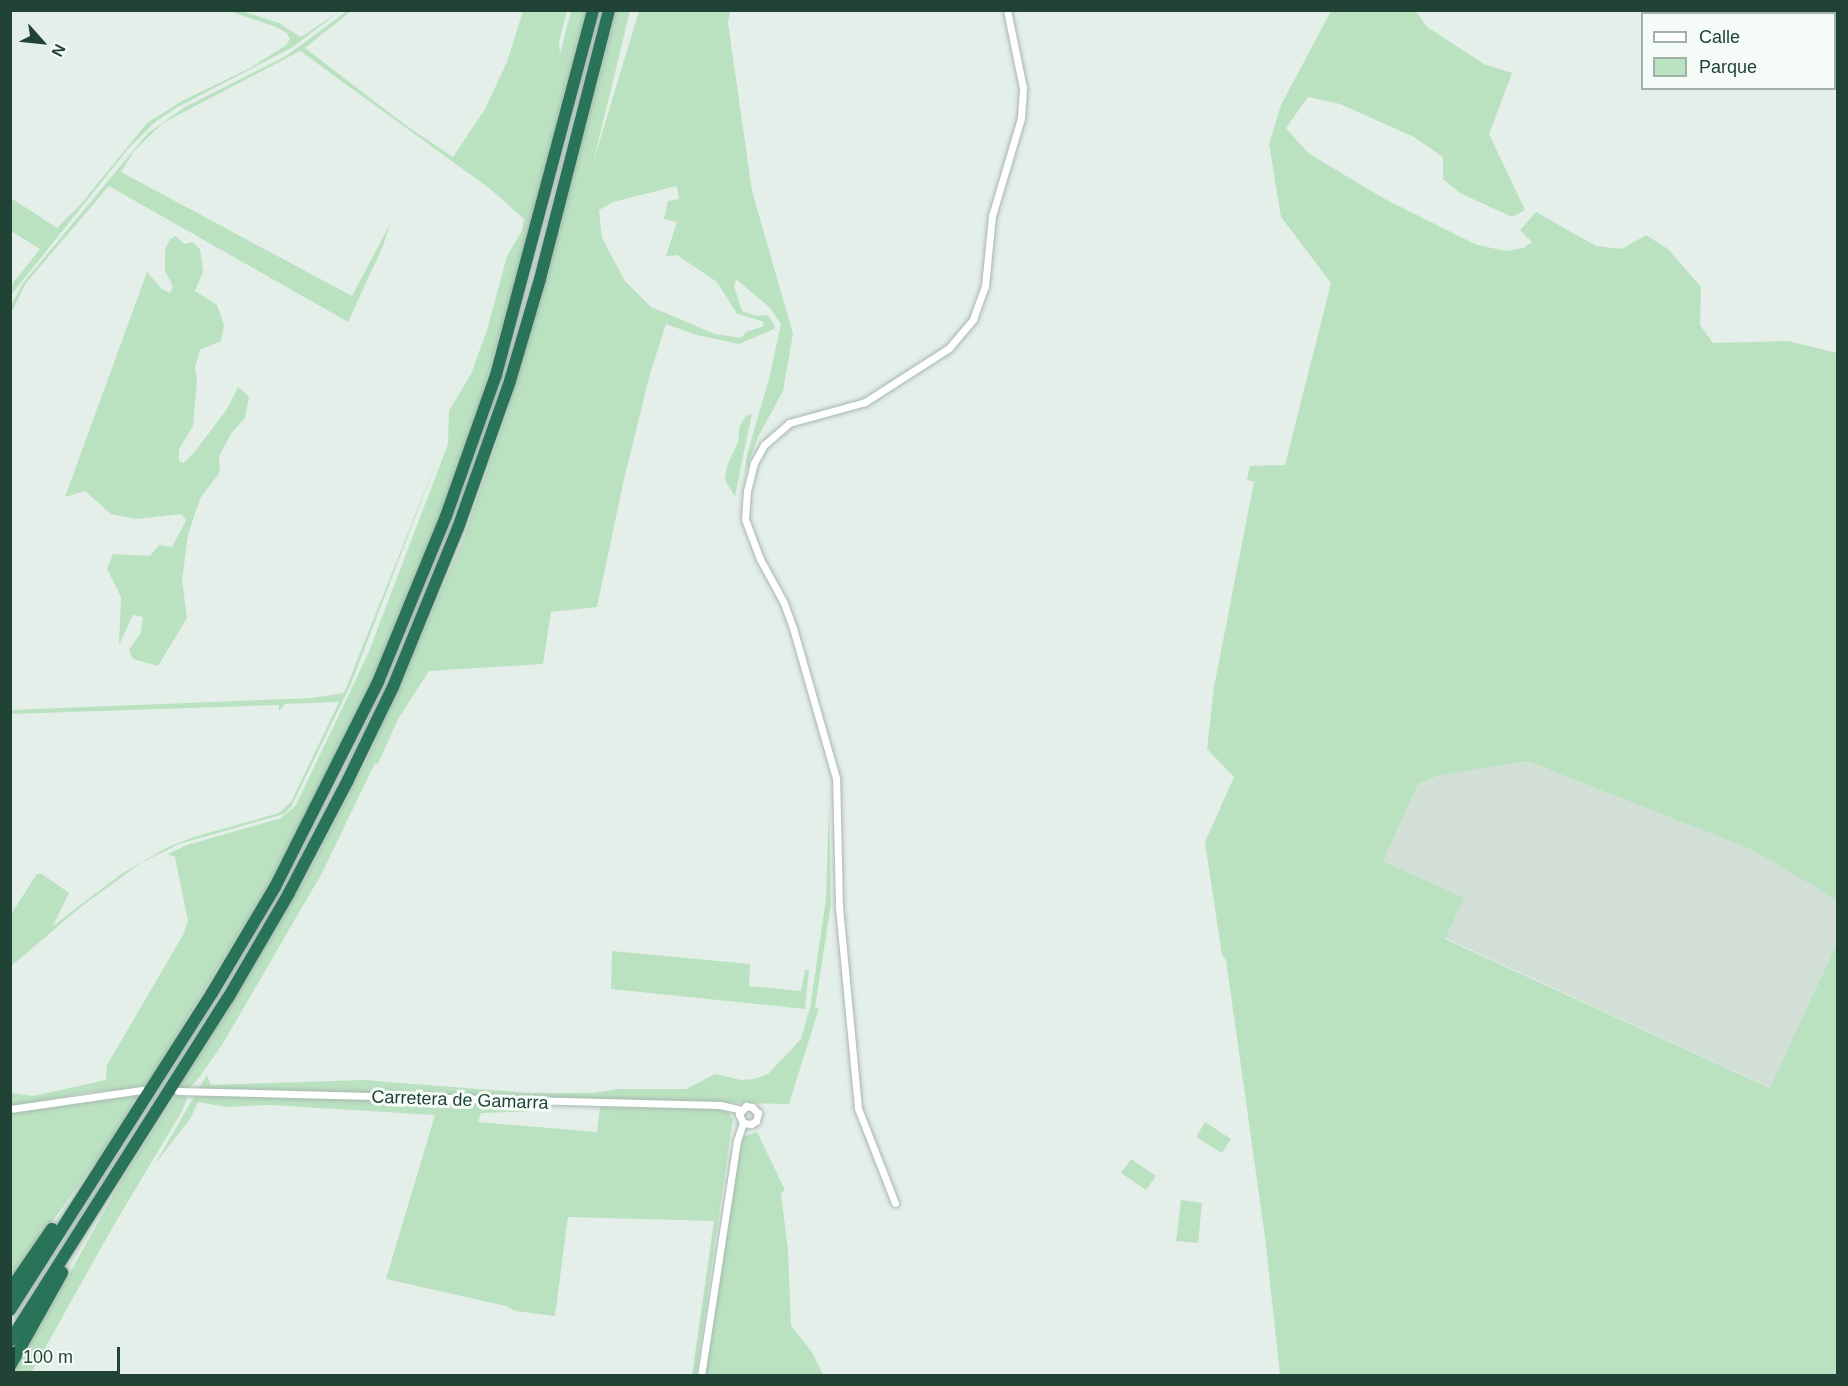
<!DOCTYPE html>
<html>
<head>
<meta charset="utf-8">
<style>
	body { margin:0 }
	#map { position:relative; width:1848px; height:1386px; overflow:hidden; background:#e4efe9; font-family:Helvetica,sans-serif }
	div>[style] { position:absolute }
	.built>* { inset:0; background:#d2dfd7 }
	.green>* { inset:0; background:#bbe2c0 }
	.roads { filter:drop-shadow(0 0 2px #a6b8af) drop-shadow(0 0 2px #a6b8af) }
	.minor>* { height:7px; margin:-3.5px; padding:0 3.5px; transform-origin:3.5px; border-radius:3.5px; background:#fff }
	.motorway>* { height:12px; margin:-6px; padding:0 6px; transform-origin:6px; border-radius:6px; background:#297359 }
	span { translate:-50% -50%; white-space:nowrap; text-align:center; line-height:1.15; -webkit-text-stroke:6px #f5fbf7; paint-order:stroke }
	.street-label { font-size:18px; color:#214335 }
	.frame { position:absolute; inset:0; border:12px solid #214335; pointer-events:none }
	.legend { position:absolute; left:1641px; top:12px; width:195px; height:78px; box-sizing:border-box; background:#f5fbf7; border:2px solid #a0b1a9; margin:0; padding:8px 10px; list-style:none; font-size:18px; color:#214335 }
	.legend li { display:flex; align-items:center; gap:12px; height:30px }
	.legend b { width:30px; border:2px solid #a0b1a9 }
	.north { position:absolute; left:12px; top:12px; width:60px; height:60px; -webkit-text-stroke:4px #f5fbf7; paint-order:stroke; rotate:117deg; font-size:16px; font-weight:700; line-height:24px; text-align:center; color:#214335 }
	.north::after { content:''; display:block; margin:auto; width:21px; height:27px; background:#214335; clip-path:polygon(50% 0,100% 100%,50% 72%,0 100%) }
	.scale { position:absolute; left:12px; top:1347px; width:108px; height:27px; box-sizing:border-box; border:3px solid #214335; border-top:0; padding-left:8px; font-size:18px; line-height:21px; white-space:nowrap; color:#214335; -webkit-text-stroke:4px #f5fbf7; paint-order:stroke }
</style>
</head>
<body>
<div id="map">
	<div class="built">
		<i style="clip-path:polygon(1527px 761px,1754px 850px,1837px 900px,1837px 943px,1771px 1088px,1445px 938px,1463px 898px,1383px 861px,1419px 783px,1441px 775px)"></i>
	</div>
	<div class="green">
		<i style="clip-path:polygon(229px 11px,242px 11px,279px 23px,301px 37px,340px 11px,293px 47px,176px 108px,155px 122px,128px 149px,11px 295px,13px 283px,40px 249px,11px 231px,11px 198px,57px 228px,80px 205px,147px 123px,182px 101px,250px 68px,286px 45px,290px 39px,287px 33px,276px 27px)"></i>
		<i style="clip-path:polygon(347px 11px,351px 11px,305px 48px,408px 127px,453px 157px,485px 109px,507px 62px,523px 11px,567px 11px,559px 41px,560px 54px,571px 11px,586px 11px,538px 199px,483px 393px,444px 504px,366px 694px,271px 881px,154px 1072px,143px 1088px,89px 1092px,11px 1107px,11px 1093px,33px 1096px,106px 1080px,107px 1065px,183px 935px,188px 921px,175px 857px,168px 854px,187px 845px,281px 818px,296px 805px,368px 654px,448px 444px,449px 411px,471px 374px,487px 330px,507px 256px,522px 231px,524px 219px,489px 188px,300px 51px,163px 123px,134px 151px,121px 172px,352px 296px,390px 224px,383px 246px,348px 322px,109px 186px,26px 283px,11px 313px,11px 305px,23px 283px,148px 133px,185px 107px,286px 56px)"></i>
		<i style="clip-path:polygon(evenodd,616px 11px,630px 11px,593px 163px,639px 11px,730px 11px,728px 23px,752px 191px,793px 334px,783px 391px,758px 437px,744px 476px,747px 455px,769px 379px,781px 324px,769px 307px,736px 279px,734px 286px,742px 311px,756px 316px,768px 315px,775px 327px,774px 329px,739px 344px,697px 335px,666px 324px,650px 374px,624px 479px,597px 607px,551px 612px,543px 664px,429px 671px,398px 719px,378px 764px,375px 763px,322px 873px,222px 1045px,198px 1079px,189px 1088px,179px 1088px,248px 977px,308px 873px,367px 760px,462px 543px,506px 416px,544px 288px,616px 11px,677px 186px,679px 199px,668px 201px,664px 219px,677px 222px,666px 256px,677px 255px,717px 282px,737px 314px,762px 321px,764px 326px,746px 332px,741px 338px,715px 334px,651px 307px,625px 281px,602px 238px,599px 210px,613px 202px,677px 186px)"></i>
		<i style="clip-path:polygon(1331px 11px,1416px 11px,1427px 27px,1484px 64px,1512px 73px,1489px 134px,1525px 210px,1512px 217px,1460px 193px,1443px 179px,1443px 157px,1414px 137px,1340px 104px,1308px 97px,1286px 128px,1308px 153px,1381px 197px,1477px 245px,1507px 251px,1524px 248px,1532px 242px,1520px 230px,1536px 212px,1596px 246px,1622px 249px,1646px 235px,1668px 249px,1701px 287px,1700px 325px,1713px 343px,1788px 341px,1837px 353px,1837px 900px,1753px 850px,1527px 761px,1441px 775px,1419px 783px,1383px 861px,1464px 898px,1445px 939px,1770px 1088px,1837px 943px,1837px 1375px,1280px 1375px,1265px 1237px,1226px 960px,1222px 955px,1205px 842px,1234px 777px,1207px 749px,1214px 687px,1254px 482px,1247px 480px,1250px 466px,1285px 465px,1331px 283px,1281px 217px,1269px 144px,1281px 105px)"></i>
		<i style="clip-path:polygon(176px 236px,184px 244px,192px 242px,200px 249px,203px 272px,195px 291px,217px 305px,224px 325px,221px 341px,200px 350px,195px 367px,197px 380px,193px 426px,179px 449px,179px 461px,184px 463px,196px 450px,227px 409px,238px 387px,249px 397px,245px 418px,232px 432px,219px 456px,220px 472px,201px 497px,195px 513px,188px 535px,182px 580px,187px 618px,158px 666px,133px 659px,129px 650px,141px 632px,143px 617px,133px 615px,119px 645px,121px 597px,107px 569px,113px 554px,150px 556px,159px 545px,172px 547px,186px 520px,181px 514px,136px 519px,111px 514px,85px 491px,65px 497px,147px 272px,162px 289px,170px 293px,173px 286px,165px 271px,165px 250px,170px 239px)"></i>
		<i style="clip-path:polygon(752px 414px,742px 461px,735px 497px,725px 480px,727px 466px,738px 442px,740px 425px,746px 416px)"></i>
		<i style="clip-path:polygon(441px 450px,351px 684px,291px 807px,284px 814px,179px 844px,141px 863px,82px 906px,11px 966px,11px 914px,37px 874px,42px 874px,69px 893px,53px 926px,121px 874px,168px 847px,194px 837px,279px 813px,291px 802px,339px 702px,285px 704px,279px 711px,279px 705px,11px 714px,11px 710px,311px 698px,344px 693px)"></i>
		<i style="clip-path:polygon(829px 804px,831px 904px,815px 1007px,819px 1008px,789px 1104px,549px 1099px,199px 1088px,207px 1075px,211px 1085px,364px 1080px,530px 1093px,593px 1093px,618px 1089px,686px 1089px,715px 1074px,741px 1080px,755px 1079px,768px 1074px,801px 1039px,810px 1008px,826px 899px)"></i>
		<i style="clip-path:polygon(612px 951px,750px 964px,749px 986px,801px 991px,805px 970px,809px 970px,805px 1009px,611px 989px)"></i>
		<i style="clip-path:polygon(139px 1093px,103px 1152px,11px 1278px,10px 1112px)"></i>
		<i style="clip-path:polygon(176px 1095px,184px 1095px,187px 1099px,182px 1111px,111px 1230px,30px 1375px,12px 1376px,128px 1169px)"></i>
		<i style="clip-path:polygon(195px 1095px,293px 1096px,544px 1106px,545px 1111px,481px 1113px,478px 1122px,597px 1132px,600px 1107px,714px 1109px,727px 1111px,733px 1119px,731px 1132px,696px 1375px,692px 1375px,714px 1221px,568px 1217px,555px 1316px,516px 1311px,506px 1306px,386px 1279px,435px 1115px,269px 1105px,226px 1107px,198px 1102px,190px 1119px,155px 1164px)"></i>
		<i style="clip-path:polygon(1205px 1122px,1231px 1139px,1222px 1153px,1196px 1137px)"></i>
		<i style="clip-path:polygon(757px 1132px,785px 1190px,781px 1193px,788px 1250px,791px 1326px,812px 1352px,823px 1375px,705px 1376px,739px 1147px,743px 1137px)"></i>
		<i style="clip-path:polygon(1131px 1159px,1156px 1176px,1146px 1190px,1121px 1173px)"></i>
		<i style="clip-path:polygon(1181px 1200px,1202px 1203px,1198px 1243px,1176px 1241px)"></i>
	</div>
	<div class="roads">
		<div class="minor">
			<i style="left:178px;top:1091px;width:542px;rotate:1.48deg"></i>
			<i style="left:720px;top:1105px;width:22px;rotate:13deg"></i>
			<i style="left:10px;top:1109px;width:133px;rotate:-8.2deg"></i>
			<i style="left:895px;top:1203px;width:102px;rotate:-111.3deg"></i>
			<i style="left:858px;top:1108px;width:203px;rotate:-95.4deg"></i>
			<i style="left:839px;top:906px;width:128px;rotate:-91.3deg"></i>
			<i style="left:836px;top:778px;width:156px;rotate:-106deg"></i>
			<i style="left:793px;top:628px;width:27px;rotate:-110deg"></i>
			<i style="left:784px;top:603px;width:50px;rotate:-118.6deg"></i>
			<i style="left:760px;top:559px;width:43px;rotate:-110.6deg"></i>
			<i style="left:745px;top:519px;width:28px;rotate:-86deg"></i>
			<i style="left:747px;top:491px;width:29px;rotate:-76deg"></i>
			<i style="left:754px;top:463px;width:21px;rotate:-61deg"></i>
			<i style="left:764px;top:445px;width:33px;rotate:-41deg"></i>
			<i style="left:789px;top:423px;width:79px;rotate:-15.4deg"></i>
			<i style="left:865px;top:402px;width:100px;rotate:-32.7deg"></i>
			<i style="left:949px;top:348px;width:38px;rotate:-50deg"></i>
			<i style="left:973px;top:319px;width:35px;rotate:-70deg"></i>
			<i style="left:985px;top:286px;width:70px;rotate:-84.3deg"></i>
			<i style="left:992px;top:216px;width:102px;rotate:-73.5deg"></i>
			<i style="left:1021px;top:118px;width:30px;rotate:-86deg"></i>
			<i style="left:1023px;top:88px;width:80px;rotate:-101.6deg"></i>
			<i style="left:701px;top:1376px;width:238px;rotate:-81.3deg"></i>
			<i style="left:737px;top:1141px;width:19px;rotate:-72deg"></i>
			<i style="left:743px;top:1123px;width:10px;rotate:-114deg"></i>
			<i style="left:739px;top:1114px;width:11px;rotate:-49deg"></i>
			<i style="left:746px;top:1106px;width:6px;rotate:9deg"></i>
			<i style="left:752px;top:1107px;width:8px;rotate:45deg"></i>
			<i style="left:758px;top:1113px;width:8px;rotate:104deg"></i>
			<i style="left:756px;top:1121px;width:6px;rotate:149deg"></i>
			<i style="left:751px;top:1124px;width:8px;rotate:-173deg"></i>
		</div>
		<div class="motorway">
			<i style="left:10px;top:1290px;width:74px;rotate:-55.5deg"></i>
			<i style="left:10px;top:1310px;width:376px;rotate:-57.5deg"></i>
			<i style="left:212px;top:993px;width:123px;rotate:-59.3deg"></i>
			<i style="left:275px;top:887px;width:229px;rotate:-63.3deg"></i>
			<i style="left:378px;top:682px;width:179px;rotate:-67.7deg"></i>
			<i style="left:446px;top:516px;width:150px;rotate:-70.5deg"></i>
			<i style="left:496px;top:375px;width:378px;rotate:-75.1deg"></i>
			<i style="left:10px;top:1341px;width:406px;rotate:-57.6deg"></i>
			<i style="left:228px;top:998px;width:121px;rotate:-59.8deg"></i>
			<i style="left:289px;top:893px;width:127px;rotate:-62.4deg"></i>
			<i style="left:348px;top:780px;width:103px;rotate:-64.2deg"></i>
			<i style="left:393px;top:687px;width:172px;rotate:-67.8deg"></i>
			<i style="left:458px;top:528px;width:156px;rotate:-70.5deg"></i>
			<i style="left:510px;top:381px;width:106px;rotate:-73.6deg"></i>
			<i style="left:540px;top:279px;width:278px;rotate:-75.6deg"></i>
			<i style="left:10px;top:1366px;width:107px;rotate:-60.8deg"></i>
		</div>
	</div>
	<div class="street-label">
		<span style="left:460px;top:1100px;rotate:2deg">Carretera de Gamarra</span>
	</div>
	<div class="frame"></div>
	<ul class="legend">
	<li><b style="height:8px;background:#fff"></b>Calle</li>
	<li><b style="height:16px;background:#bbe2c0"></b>Parque</li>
	</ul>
	<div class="north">N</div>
	<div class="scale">100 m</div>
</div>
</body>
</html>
